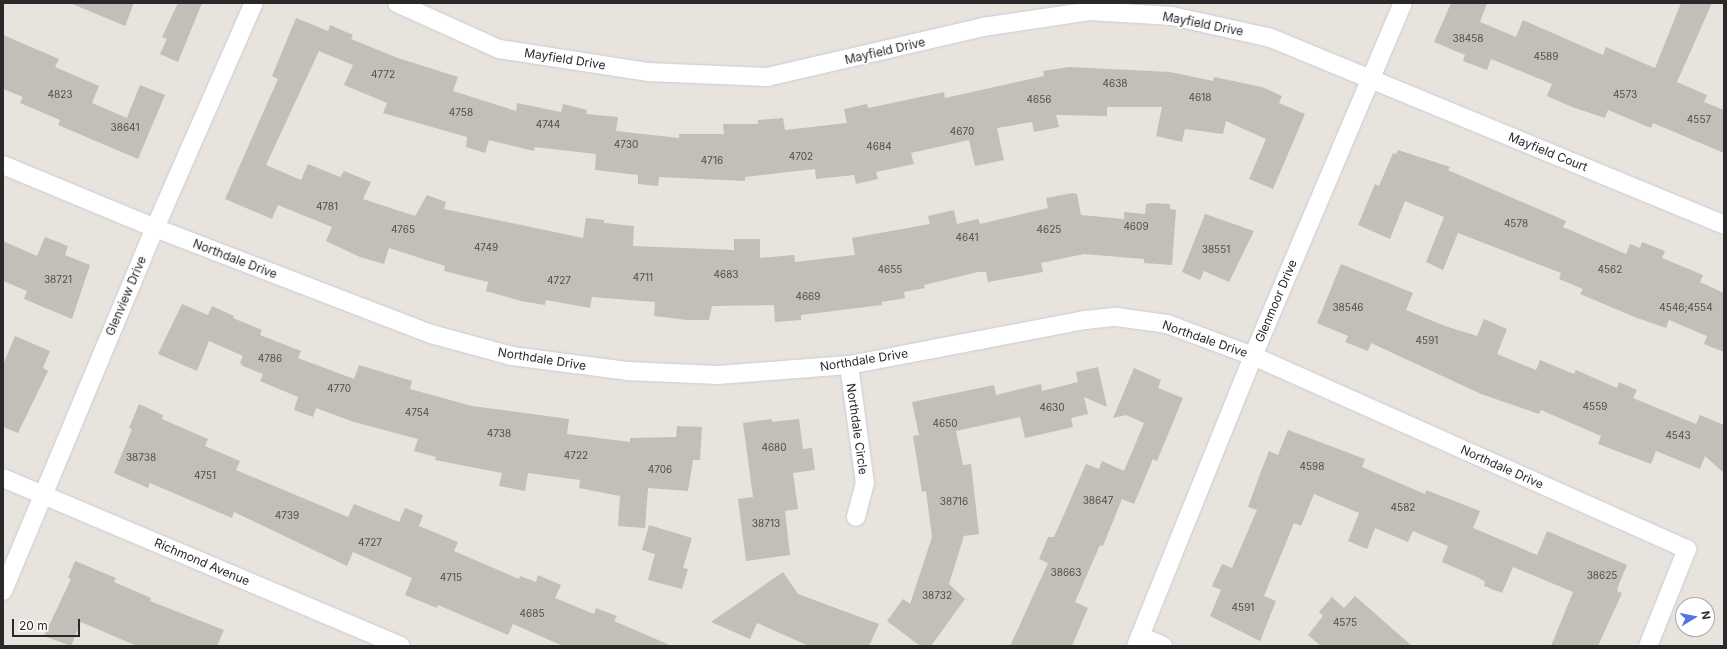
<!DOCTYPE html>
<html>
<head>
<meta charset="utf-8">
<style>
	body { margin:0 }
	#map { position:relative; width:1727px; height:649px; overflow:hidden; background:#e9e3dd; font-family:Inter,sans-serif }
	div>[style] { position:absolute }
	.building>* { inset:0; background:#c2beb8 }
	.roads { filter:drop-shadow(0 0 1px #c8ccd5) drop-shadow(0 0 1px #c8ccd5) }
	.street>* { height:18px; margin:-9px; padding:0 9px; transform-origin:9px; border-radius:9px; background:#fff }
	span { translate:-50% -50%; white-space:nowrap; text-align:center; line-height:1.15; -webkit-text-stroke:3.5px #fff; paint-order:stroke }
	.number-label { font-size:10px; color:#4f4e4d }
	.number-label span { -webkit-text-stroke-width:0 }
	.street-label { font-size:12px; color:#292929 }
	.frame { position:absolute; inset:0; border:4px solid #292929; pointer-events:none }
	.north { position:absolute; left:1675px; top:597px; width:40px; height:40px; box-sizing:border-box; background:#fff; border:1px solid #a9a9a9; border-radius:50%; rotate:80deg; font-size:11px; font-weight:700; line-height:16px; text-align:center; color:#292929 }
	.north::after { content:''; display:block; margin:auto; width:14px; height:18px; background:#5076e3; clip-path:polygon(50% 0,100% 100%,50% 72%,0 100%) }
	.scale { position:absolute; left:12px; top:619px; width:68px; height:18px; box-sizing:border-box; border:2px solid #292929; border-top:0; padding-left:5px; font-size:12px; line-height:14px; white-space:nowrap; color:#292929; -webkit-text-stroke:3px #fff; paint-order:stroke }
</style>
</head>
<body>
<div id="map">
	<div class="building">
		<i style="clip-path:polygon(70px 3px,134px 3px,125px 26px)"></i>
		<i style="clip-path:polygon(178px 3px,202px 3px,178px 62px,160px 54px,167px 39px,162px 37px)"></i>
		<i style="clip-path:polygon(1451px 3px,1487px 3px,1480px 22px,1516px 37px,1523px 20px,1603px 55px,1606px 47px,1655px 68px,1681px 3px,1712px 3px,1677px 82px,1707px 95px,1704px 102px,1724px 110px,1724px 153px,1653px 123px,1651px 128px,1608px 110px,1605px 118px,1572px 107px,1547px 96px,1552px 84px,1491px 59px,1487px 70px,1463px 61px,1465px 55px,1434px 42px)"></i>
		<i style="clip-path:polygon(296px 18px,328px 31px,330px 25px,353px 35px,351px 39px,398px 58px,458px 77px,453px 91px,516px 111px,517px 103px,561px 112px,563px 104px,587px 110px,586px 114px,618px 117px,616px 131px,679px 138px,679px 134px,724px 134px,723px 124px,758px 124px,758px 120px,783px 118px,785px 130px,847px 123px,844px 109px,867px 104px,868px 108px,944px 92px,945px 98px,1044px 76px,1043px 71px,1069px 67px,1170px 72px,1213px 81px,1214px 77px,1262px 87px,1282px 96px,1279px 103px,1305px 114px,1273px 189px,1249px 179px,1266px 139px,1226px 121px,1223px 134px,1185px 129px,1182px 142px,1156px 136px,1162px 107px,1107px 107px,1107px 116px,1056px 115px,1059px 127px,1034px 132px,1032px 122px,997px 128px,1004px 160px,975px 166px,969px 140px,911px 153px,914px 164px,876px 172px,878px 179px,856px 184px,854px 175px,816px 179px,815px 169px,745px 177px,745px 181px,659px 177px,658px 186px,638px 184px,638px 175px,595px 170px,596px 154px,535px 147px,534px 151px,489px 140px,485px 153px,466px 147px,467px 137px,383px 113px,387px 103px,344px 85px,353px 65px,319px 51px,266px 165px,301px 180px,308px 164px,340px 177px,344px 171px,371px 182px,363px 199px,415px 216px,427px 195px,446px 202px,444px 209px,583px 238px,586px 218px,604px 220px,604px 223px,634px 226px,633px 246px,734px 250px,734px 239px,760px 239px,760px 258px,794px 255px,795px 262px,855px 255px,852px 238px,930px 224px,928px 216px,954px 210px,957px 224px,978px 219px,980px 224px,1048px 208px,1046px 198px,1072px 193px,1077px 194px,1081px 215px,1124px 219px,1124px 212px,1145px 214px,1146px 204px,1152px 203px,1170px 204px,1170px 209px,1176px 210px,1172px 265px,1144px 263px,1144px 259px,1084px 254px,1041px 263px,1043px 272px,988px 282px,986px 272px,978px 272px,924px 285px,925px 288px,904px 292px,905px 298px,882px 302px,882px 305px,801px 315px,801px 320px,775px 322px,774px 305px,712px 306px,709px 320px,687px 320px,654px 316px,655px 302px,592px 297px,590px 308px,546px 300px,545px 305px,521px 301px,486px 291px,488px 282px,444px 271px,445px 266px,389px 248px,384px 264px,360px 257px,326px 241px,332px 227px,278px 205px,272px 219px,225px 199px,278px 79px,272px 76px)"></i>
		<i style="clip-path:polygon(3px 35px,59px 59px,55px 67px,99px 86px,92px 103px,127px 118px,140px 85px,165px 95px,138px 159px,58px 125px,60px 120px,20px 103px,23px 97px,3px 89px)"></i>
		<i style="clip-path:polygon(1398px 150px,1450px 167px,1448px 170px,1566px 221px,1563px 227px,1626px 254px,1630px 244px,1640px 248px,1642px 242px,1665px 251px,1662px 258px,1703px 275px,1700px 282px,1724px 293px,1724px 352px,1704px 344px,1707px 336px,1669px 320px,1666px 328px,1637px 318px,1580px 294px,1583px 289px,1559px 279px,1561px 273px,1458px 233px,1443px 270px,1426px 262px,1444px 217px,1405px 201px,1390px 239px,1358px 225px,1375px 184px,1379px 186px,1393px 153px,1396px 154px)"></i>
		<i style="clip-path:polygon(1205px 214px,1254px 231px,1229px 282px,1204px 271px,1200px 280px,1182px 272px)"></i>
		<i style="clip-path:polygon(45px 237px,68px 246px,65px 255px,90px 265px,72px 319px,24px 299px,27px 291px,3px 281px,3px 241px,37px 256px)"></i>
		<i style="clip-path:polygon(1341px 264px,1413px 293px,1406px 310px,1445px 326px,1477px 336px,1484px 319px,1507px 329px,1497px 354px,1536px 370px,1540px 360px,1574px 374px,1576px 370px,1617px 388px,1619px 382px,1637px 390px,1633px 398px,1696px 424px,1700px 415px,1724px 425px,1724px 473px,1705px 456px,1700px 469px,1656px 451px,1651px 464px,1598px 444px,1601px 436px,1541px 410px,1539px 414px,1481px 394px,1371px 343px,1368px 351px,1345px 342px,1348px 336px,1317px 323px)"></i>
		<i style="clip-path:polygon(182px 304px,208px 315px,212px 306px,234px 316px,233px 318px,262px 330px,260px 335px,301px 351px,298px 358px,354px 379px,359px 365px,412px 381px,410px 389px,472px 406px,569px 419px,567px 434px,630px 442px,630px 438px,676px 437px,677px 426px,702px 427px,700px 460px,693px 460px,688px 491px,648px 488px,645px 528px,618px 526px,620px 496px,579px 488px,580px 480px,528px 473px,525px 491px,499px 486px,502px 473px,435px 460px,436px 457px,414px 451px,418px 439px,354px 422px,316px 408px,313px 417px,294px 410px,298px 397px,260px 381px,263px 374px,243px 366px,240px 363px,243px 356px,209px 341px,197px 371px,158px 354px)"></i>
		<i style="clip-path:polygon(15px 336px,50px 351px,43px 368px,48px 371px,18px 433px,3px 427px,3px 365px)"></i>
		<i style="clip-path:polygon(1098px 367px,1107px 407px,1084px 397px,1088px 414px,1071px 418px,1073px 427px,1025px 438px,1020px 417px,956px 431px,963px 465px,971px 464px,979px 534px,964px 536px,949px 584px,965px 599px,931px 646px,920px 646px,887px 621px,903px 599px,910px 604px,932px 537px,926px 491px,922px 492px,913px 436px,919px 435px,912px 402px,994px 385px,996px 395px,1041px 384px,1042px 391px,1078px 382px,1076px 372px)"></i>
		<i style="clip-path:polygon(1134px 368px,1161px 380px,1158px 388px,1183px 398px,1157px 461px,1153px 459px,1134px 504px,1122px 499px,1103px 546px,1100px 545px,1075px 602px,1088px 608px,1072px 646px,1010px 646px,1048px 563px,1039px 559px,1048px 537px,1054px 537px,1086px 464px,1099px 469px,1102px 461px,1124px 471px,1144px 423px,1126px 415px,1113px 418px)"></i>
		<i style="clip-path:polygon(139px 404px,163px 415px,162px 419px,208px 439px,205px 446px,240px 461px,236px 470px,348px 517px,354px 504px,399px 522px,405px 508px,423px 515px,419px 526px,458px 542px,454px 551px,519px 579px,520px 576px,536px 582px,538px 575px,561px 585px,555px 598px,594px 614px,596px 608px,617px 616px,614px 621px,672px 646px,563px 646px,513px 624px,508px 635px,438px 605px,437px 608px,405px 595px,412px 578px,353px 552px,347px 566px,234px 512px,232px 518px,150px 483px,148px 488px,114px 473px,132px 429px,129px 428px)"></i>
		<i style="clip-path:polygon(772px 419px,772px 422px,799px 419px,803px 449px,812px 448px,815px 470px,793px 473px,798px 509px,785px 511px,790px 555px,746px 561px,738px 499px,753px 497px,743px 423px)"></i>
		<i style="clip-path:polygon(1288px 430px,1365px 459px,1362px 467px,1425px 494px,1426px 490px,1480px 511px,1473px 528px,1537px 555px,1547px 531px,1627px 565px,1619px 584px,1617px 591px,1622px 593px,1598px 646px,1551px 646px,1573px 592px,1513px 567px,1502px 593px,1484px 586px,1485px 582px,1479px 578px,1442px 562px,1448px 546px,1413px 531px,1408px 542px,1375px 528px,1367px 549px,1348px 541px,1359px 513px,1314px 494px,1301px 526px,1294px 523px,1264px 596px,1276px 601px,1260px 641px,1210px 616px,1221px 590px,1212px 586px,1222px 564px,1232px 568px,1257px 510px,1248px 507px,1260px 474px,1269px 451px,1278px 455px)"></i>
		<i style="clip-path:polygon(649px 525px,692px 538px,683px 568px,688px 569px,682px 589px,648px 580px,655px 554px,642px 550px)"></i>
		<i style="clip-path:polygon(75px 561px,116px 578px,114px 582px,151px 598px,150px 601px,224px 630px,217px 646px,137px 646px,81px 622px,71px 646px,44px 636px,71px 579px,68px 578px)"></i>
		<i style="clip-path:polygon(783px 572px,798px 594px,879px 624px,869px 646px,809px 646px,757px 623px,750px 639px,711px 622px)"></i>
		<i style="clip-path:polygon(1355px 596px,1412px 646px,1321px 646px,1308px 635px,1323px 616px,1319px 612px,1332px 597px,1344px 608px)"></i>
	</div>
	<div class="roads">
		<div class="street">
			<i style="left:397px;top:3px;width:112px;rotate:24.3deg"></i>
			<i style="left:499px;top:49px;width:150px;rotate:8.8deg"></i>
			<i style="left:647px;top:72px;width:120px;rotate:2.4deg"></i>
			<i style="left:767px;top:77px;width:222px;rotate:-13deg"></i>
			<i style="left:983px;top:27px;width:108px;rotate:-8.5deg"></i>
			<i style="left:1090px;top:11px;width:82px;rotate:3.5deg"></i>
			<i style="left:1172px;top:16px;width:101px;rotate:12.5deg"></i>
			<i style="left:1271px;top:38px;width:490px;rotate:22.4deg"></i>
			<i style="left:3px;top:165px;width:165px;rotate:22.5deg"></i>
			<i style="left:155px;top:228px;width:296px;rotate:21deg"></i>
			<i style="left:431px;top:334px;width:84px;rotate:15.2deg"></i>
			<i style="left:512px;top:356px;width:116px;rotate:7.4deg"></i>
			<i style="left:627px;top:371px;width:91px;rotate:2.5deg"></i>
			<i style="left:718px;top:375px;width:131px;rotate:-4.4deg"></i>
			<i style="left:849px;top:365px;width:240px;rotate:-10.8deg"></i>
			<i style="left:1085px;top:320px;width:31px;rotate:-6deg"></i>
			<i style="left:1116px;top:317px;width:51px;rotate:7.8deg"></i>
			<i style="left:1167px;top:324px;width:92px;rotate:20.4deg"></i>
			<i style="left:1253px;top:356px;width:475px;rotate:24deg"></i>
			<i style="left:1687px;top:549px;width:105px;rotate:111.9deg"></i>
			<i style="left:849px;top:365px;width:119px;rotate:82.3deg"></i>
			<i style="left:865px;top:483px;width:35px;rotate:105deg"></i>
			<i style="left:3px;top:478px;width:432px;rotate:22.9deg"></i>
			<i style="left:3px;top:591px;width:394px;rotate:-67.3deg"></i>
			<i style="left:155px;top:228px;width:246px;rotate:-66.3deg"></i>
			<i style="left:1140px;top:636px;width:25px;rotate:23deg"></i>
			<i style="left:1136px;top:646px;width:313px;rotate:-68deg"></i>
			<i style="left:1253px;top:356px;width:384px;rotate:-67deg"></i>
		</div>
	</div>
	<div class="number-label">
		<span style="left:1468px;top:39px">38458</span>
		<span style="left:1546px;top:57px">4589</span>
		<span style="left:383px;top:75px">4772</span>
		<span style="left:1115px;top:84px">4638</span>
		<span style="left:60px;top:95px">4823</span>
		<span style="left:1625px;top:95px">4573</span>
		<span style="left:1200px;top:98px">4618</span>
		<span style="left:1039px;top:100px">4656</span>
		<span style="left:461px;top:113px">4758</span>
		<span style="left:1699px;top:120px">4557</span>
		<span style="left:548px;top:125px">4744</span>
		<span style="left:125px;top:128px">38641</span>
		<span style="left:962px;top:132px">4670</span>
		<span style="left:626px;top:145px">4730</span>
		<span style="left:879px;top:147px">4684</span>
		<span style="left:801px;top:157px">4702</span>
		<span style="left:712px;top:161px">4716</span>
		<span style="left:327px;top:207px">4781</span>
		<span style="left:1516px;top:224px">4578</span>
		<span style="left:1136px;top:227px">4609</span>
		<span style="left:403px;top:230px">4765</span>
		<span style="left:1049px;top:230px">4625</span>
		<span style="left:967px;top:238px">4641</span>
		<span style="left:486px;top:248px">4749</span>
		<span style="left:1216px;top:250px">38551</span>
		<span style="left:890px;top:270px">4655</span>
		<span style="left:1610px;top:270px">4562</span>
		<span style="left:726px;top:275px">4683</span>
		<span style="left:643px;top:278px">4711</span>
		<span style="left:58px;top:280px">38721</span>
		<span style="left:559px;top:281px">4727</span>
		<span style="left:808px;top:297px">4669</span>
		<span style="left:1348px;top:308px">38546</span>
		<span style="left:1686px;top:308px">4546;4554</span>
		<span style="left:1427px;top:341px">4591</span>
		<span style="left:270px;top:359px">4786</span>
		<span style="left:339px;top:389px">4770</span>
		<span style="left:1595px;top:407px">4559</span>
		<span style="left:1052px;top:408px">4630</span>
		<span style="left:417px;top:413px">4754</span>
		<span style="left:945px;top:424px">4650</span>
		<span style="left:499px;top:434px">4738</span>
		<span style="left:1678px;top:436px">4543</span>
		<span style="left:774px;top:448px">4680</span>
		<span style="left:576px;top:456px">4722</span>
		<span style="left:141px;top:458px">38738</span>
		<span style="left:1312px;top:467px">4598</span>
		<span style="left:660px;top:470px">4706</span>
		<span style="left:205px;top:476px">4751</span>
		<span style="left:1098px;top:501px">38647</span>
		<span style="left:954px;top:502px">38716</span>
		<span style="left:1403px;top:508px">4582</span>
		<span style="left:287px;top:516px">4739</span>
		<span style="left:766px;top:524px">38713</span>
		<span style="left:370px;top:543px">4727</span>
		<span style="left:1066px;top:573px">38663</span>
		<span style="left:1602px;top:576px">38625</span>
		<span style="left:451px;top:578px">4715</span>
		<span style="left:937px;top:596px">38732</span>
		<span style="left:1243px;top:608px">4591</span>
		<span style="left:532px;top:614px">4685</span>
		<span style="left:1345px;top:623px">4575</span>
	</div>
	<div class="street-label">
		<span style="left:1203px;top:24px;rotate:11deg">Mayfield Drive</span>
		<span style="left:885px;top:51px;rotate:-13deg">Mayfield Drive</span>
		<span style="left:565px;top:59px;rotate:9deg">Mayfield Drive</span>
		<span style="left:1548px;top:152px;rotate:22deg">Mayfield Court</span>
		<span style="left:235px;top:259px;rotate:21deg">Northdale Drive</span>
		<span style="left:126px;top:296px;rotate:-67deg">Glenview Drive</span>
		<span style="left:1276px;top:301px;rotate:-67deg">Glenmoor Drive</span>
		<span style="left:1205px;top:339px;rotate:19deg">Northdale Drive</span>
		<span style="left:542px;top:359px;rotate:9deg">Northdale Drive</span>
		<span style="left:864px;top:360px;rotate:-9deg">Northdale Drive</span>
		<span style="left:857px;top:429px;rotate:82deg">Northdale Circle</span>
		<span style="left:1502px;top:467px;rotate:24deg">Northdale Drive</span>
		<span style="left:202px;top:562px;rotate:23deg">Richmond Avenue</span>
	</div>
	<div class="frame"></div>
	<div class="north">N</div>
	<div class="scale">20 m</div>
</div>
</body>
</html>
